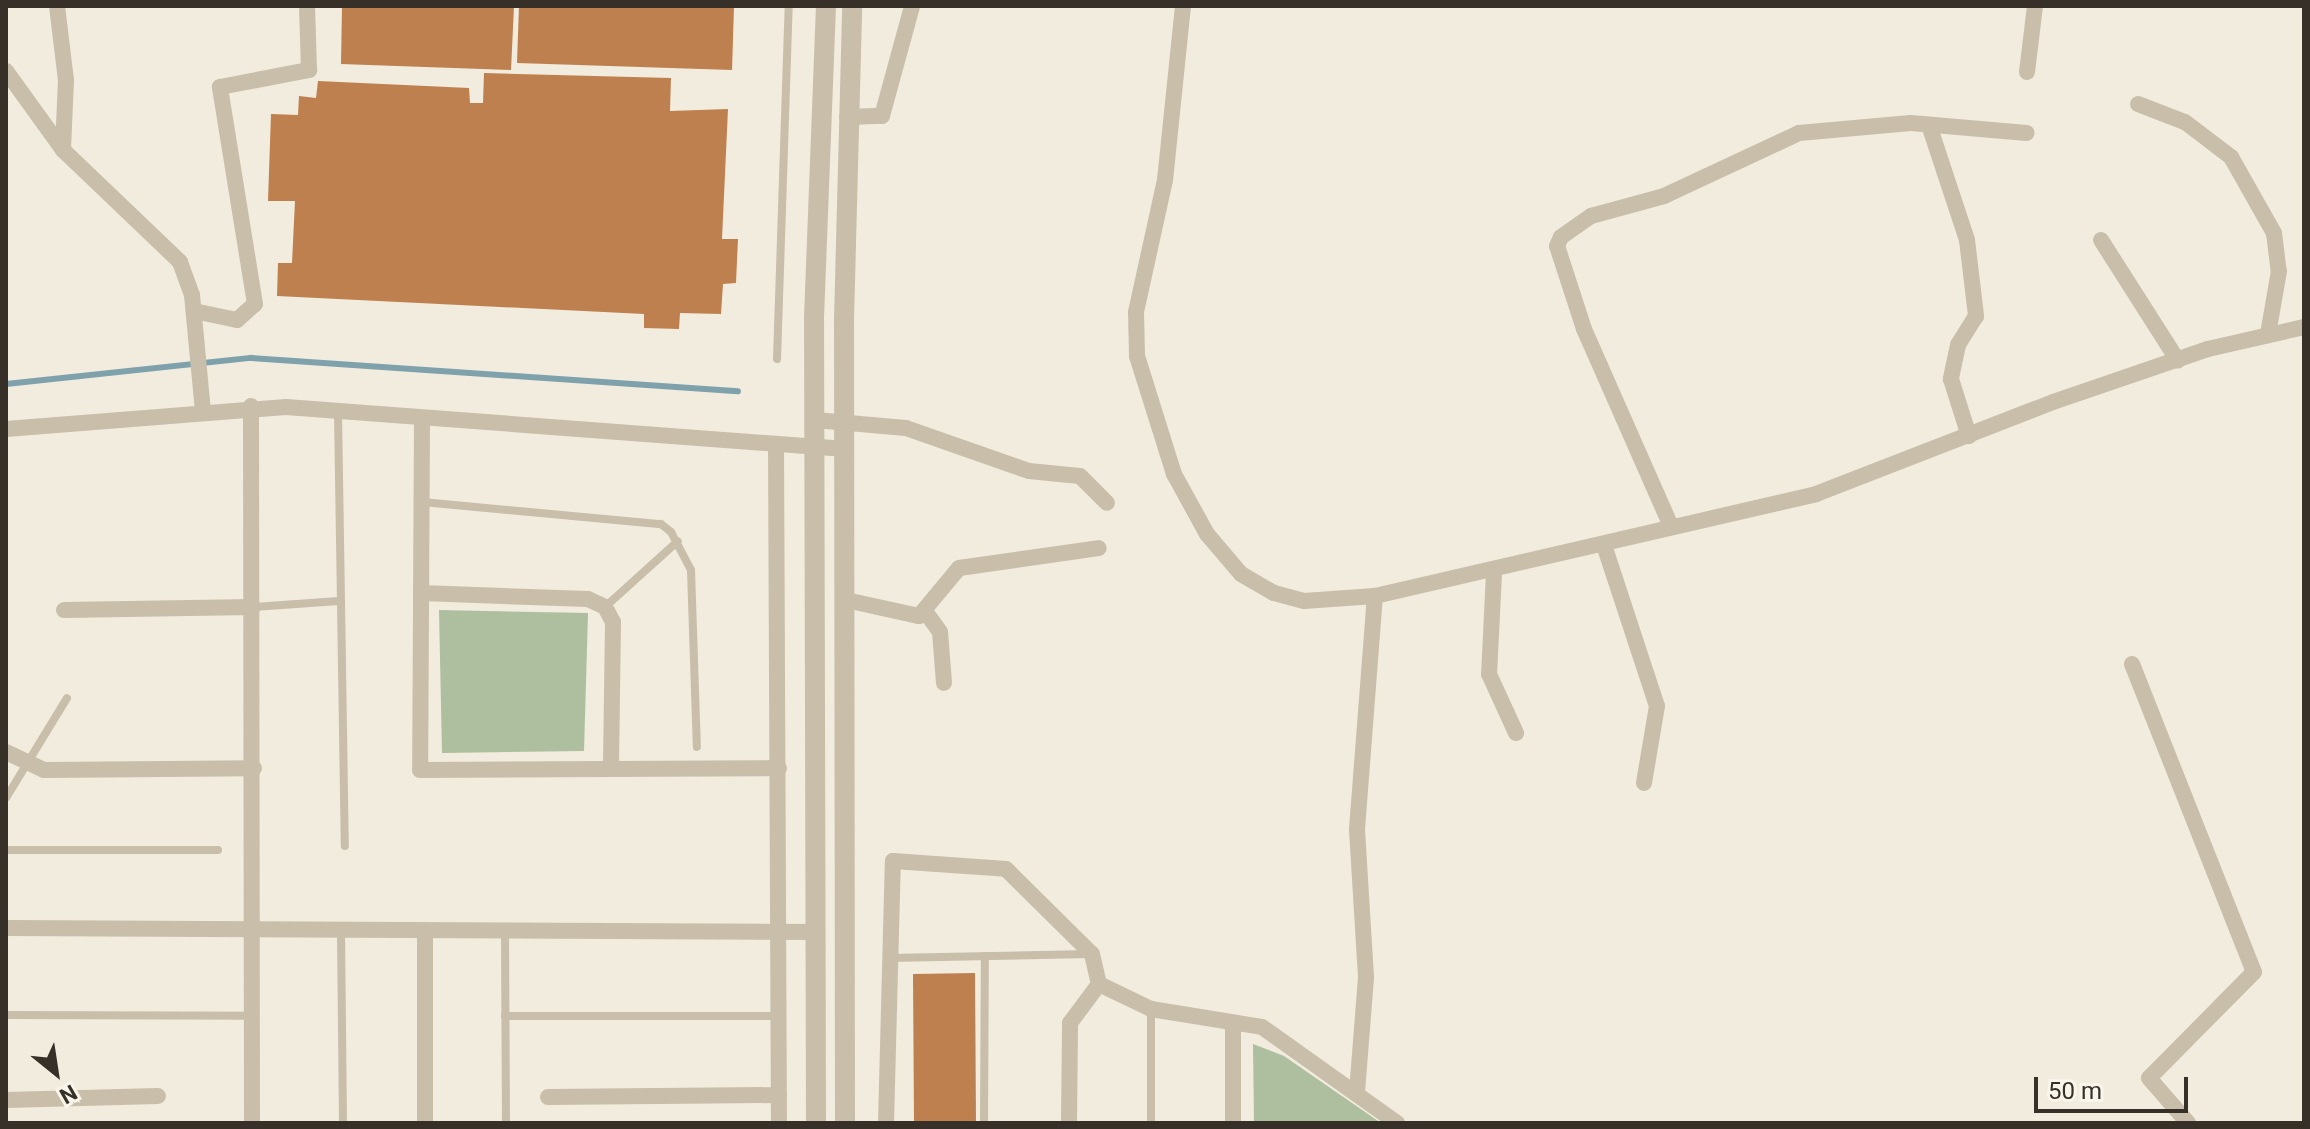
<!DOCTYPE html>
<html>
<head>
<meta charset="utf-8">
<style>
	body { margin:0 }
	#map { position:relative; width:2310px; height:1129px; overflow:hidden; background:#f1ecdd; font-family:Roboto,sans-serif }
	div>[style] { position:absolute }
	.green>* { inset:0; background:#adbf9e }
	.stream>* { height:6px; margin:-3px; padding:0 3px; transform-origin:3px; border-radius:3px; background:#7ea1ac }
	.building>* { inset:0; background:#be804e }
	.service>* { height:8px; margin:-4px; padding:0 4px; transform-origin:4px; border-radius:4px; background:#c8beaa }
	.minor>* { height:16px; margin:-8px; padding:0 8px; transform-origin:8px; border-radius:8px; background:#c8beaa }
	.tertiary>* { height:20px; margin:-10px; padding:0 10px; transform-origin:10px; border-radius:10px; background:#c8beaa }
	span { translate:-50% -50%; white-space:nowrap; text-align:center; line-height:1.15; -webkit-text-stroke:8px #f9f5ea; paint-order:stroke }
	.frame { position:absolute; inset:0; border:8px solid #363029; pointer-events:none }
	.north { position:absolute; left:16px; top:1033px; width:80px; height:80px; -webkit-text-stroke:6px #f9f5ea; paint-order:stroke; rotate:150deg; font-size:22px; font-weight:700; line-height:32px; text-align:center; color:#363029 }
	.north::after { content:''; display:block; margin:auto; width:28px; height:36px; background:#363029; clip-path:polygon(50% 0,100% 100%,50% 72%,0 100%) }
	.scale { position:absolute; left:2034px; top:1077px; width:154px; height:36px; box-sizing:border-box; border:4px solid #363029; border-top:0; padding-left:10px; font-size:24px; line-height:28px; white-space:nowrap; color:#363029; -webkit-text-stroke:6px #f9f5ea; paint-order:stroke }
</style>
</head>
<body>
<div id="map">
	<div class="green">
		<i style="clip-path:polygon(439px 610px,588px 613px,584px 751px,442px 753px)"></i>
		<i style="clip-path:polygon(1253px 1044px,1284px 1056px,1381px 1123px,1254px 1123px)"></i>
	</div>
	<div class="stream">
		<i style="left:6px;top:384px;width:246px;rotate:-6.1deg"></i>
		<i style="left:251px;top:358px;width:488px;rotate:3.9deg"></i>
	</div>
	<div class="building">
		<i style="clip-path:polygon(342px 6px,514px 6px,511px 70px,341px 64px)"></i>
		<i style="clip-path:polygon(519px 6px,734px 6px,732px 70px,517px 63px)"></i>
		<i style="clip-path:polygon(484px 73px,671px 78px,670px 111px,728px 109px,722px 239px,738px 239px,736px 283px,723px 284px,721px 314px,680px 313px,679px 329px,644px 328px,644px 314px,277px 296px,278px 263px,292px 263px,295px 201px,268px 201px,271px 114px,298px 115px,299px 96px,316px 98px,318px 81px,469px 88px,470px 103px,483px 103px)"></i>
		<i style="clip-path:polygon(975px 973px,976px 1123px,914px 1123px,913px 974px)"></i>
	</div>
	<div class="service">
		<i style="left:777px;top:359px;width:353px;rotate:-88.1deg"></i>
		<i style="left:338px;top:412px;width:434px;rotate:89.1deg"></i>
		<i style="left:422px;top:502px;width:240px;rotate:5.3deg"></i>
		<i style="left:661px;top:524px;width:13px;rotate:39deg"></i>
		<i style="left:671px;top:532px;width:43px;rotate:62.2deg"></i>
		<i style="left:691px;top:570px;width:177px;rotate:88.1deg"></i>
		<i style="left:253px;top:607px;width:86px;rotate:-4deg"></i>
		<i style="left:605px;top:607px;width:98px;rotate:-42.1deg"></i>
		<i style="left:6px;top:798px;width:117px;rotate:-58.6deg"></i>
		<i style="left:6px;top:850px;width:212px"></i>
		<i style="left:341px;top:932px;width:191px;rotate:89.4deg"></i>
		<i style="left:505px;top:933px;width:190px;rotate:89.7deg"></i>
		<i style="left:889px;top:958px;width:202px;rotate:-1.1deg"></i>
		<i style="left:6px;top:1015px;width:246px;rotate:0.2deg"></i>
		<i style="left:505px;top:1016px;width:274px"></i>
		<i style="left:984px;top:1123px;width:167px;rotate:-89.7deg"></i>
		<i style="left:1151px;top:1123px;width:114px;rotate:-90deg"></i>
	</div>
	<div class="minor">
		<i style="left:57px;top:6px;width:75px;rotate:83.1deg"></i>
		<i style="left:66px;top:80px;width:70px;rotate:92.5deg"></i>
		<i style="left:1183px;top:6px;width:175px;rotate:95.9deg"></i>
		<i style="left:1165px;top:180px;width:135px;rotate:102.4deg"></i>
		<i style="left:1136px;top:312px;width:44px;rotate:88.7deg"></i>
		<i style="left:1137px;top:356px;width:124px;rotate:72.6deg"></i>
		<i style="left:1174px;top:474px;width:68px;rotate:61.2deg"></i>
		<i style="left:1207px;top:534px;width:52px;rotate:49.6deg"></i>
		<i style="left:1241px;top:574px;width:38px;rotate:30deg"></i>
		<i style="left:1274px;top:593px;width:31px;rotate:15deg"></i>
		<i style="left:1304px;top:601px;width:71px;rotate:-4deg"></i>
		<i style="left:1375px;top:596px;width:453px;rotate:-13deg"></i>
		<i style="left:1816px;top:494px;width:254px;rotate:-21.2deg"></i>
		<i style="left:2053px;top:402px;width:164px;rotate:-18.9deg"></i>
		<i style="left:2208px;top:349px;width:98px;rotate:-12.9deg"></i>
		<i style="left:6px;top:71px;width:97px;rotate:54.2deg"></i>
		<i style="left:63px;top:150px;width:162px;rotate:43.7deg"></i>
		<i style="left:180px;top:262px;width:35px;rotate:70deg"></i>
		<i style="left:192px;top:295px;width:117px;rotate:84.6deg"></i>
		<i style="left:2027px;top:72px;width:66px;rotate:-83.1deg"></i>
		<i style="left:2138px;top:104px;width:50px;rotate:21deg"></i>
		<i style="left:2185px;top:122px;width:58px;rotate:37.3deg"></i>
		<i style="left:2231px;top:157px;width:87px;rotate:60.5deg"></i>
		<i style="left:2274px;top:233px;width:38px;rotate:83deg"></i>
		<i style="left:2279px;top:271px;width:64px;rotate:99.9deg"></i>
		<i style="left:847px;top:117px;width:35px;rotate:-2deg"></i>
		<i style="left:882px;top:116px;width:114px;rotate:-74.7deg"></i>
		<i style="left:1929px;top:125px;width:121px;rotate:71.7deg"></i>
		<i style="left:1967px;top:240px;width:77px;rotate:83.2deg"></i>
		<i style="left:1976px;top:316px;width:34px;rotate:122deg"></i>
		<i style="left:1958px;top:345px;width:35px;rotate:102deg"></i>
		<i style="left:1951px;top:379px;width:60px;rotate:72.5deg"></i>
		<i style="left:2101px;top:240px;width:143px;rotate:57.5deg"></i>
		<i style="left:194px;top:311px;width:44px;rotate:11.8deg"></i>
		<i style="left:237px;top:320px;width:24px;rotate:-42deg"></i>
		<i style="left:255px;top:304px;width:220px;rotate:-99.2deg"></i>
		<i style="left:220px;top:87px;width:91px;rotate:-10.8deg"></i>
		<i style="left:309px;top:70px;width:64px;rotate:-91.8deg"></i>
		<i style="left:251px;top:406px;width:717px;rotate:89.92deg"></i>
		<i style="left:422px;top:418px;width:352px;rotate:90.3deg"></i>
		<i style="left:420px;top:770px;width:359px;rotate:-0.3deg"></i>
		<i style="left:815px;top:420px;width:91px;rotate:5deg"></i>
		<i style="left:906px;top:428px;width:130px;rotate:19.3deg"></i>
		<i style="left:1029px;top:471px;width:51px;rotate:5.6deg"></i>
		<i style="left:1080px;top:476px;width:38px;rotate:45deg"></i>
		<i style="left:6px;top:429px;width:281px;rotate:-4.5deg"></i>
		<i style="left:286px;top:407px;width:561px;rotate:4.3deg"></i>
		<i style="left:776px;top:445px;width:678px;rotate:89.75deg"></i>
		<i style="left:1670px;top:524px;width:213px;rotate:-113.8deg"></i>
		<i style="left:1584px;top:329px;width:87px;rotate:-108deg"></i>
		<i style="left:1557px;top:246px;width:10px;rotate:-66deg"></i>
		<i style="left:1561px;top:237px;width:37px;rotate:-35deg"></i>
		<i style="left:1591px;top:216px;width:76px;rotate:-15.3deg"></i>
		<i style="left:1664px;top:196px;width:149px;rotate:-25deg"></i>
		<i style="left:1799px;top:133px;width:112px;rotate:-5.1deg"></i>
		<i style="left:1911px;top:123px;width:116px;rotate:4.9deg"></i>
		<i style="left:1604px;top:545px;width:169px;rotate:71.8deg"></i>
		<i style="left:1657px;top:706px;width:78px;rotate:99.6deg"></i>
		<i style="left:1494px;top:573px;width:101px;rotate:92.8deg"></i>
		<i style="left:1489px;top:674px;width:65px;rotate:65.4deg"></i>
		<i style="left:421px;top:593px;width:167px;rotate:2.1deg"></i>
		<i style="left:588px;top:599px;width:19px;rotate:25deg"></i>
		<i style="left:605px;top:607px;width:17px;rotate:62deg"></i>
		<i style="left:613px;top:622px;width:147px;rotate:90.8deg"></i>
		<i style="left:846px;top:600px;width:75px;rotate:12.4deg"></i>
		<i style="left:919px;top:616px;width:62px;rotate:-50.2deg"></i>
		<i style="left:959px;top:568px;width:141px;rotate:-8.1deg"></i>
		<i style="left:64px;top:610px;width:189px;rotate:-0.9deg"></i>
		<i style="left:927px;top:614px;width:22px;rotate:54deg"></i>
		<i style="left:940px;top:632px;width:51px;rotate:85.5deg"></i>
		<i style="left:2132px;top:664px;width:331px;rotate:68.4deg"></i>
		<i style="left:2254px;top:972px;width:149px;rotate:134.7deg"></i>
		<i style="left:2149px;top:1078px;width:60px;rotate:49.1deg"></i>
		<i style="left:6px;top:752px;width:42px;rotate:25.3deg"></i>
		<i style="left:44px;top:770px;width:210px;rotate:-0.5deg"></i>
		<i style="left:6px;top:928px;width:809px;rotate:0.28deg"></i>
		<i style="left:425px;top:934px;width:189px;rotate:90deg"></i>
		<i style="left:1357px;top:1092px;width:115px;rotate:-85.5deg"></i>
		<i style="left:1366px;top:977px;width:148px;rotate:-93.5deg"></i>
		<i style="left:1357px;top:829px;width:234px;rotate:-85.6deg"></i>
		<i style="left:548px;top:1097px;width:231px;rotate:-0.5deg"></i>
		<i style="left:6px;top:1100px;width:152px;rotate:-1.5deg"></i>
		<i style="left:886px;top:1123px;width:262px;rotate:-88.5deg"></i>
		<i style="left:893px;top:861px;width:113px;rotate:4deg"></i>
		<i style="left:1006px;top:869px;width:121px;rotate:44.7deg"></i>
		<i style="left:1092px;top:954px;width:31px;rotate:77deg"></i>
		<i style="left:1069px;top:1123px;width:100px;rotate:-89.4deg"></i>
		<i style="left:1070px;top:1023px;width:49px;rotate:-53.4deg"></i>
		<i style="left:1099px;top:984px;width:58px;rotate:25.7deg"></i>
		<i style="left:1151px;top:1009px;width:112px;rotate:9.2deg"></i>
		<i style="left:1262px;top:1027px;width:166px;rotate:35.4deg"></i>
		<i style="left:1233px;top:1123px;width:100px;rotate:-90deg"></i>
	</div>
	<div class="tertiary">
		<i style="left:816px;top:1123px;width:805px;rotate:-90.14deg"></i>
		<i style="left:814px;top:318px;width:312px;rotate:-87.8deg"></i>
		<i style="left:845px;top:1123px;width:803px;rotate:-90.07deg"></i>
		<i style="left:844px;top:320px;width:314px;rotate:-88.5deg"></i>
	</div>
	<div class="frame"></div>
	<div class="north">N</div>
	<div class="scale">50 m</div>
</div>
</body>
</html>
